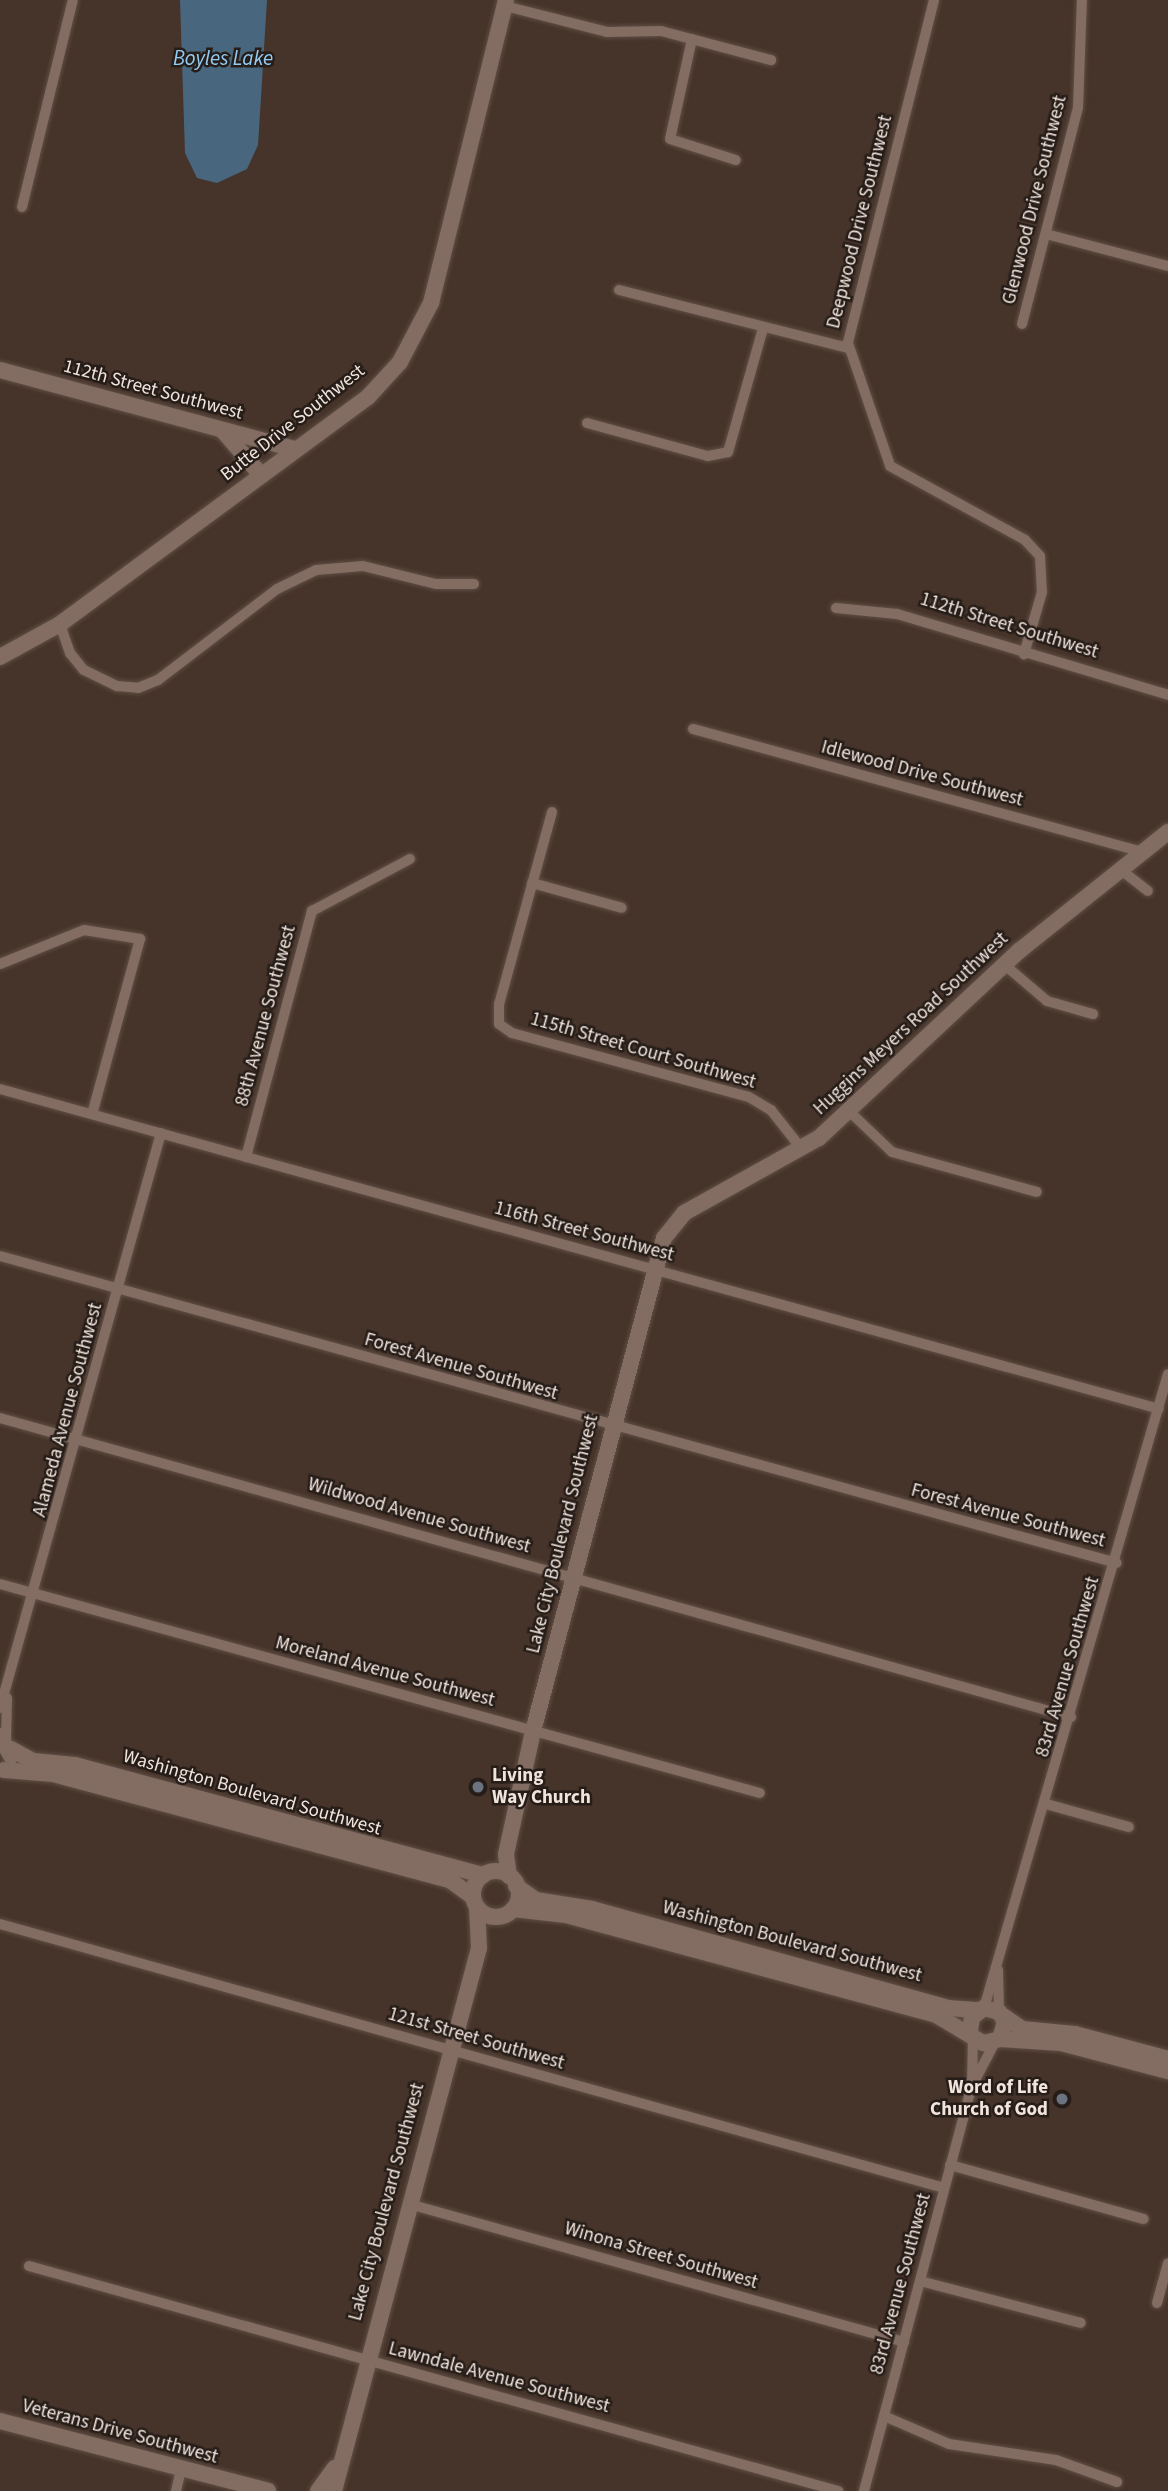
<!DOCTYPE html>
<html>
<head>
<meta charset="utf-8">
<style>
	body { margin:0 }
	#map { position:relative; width:1168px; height:2491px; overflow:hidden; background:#463329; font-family:"Source Sans 3",sans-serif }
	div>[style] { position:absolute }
	.water>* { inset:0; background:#48677e }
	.roads { filter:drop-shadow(0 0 2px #5f4f46) drop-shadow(0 0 2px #5f4f46) }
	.street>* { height:10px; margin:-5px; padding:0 5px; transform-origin:5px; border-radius:5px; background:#836c61 }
	.secondary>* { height:16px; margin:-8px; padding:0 8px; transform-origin:8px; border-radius:8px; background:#836c61 }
	.secondary>.ring { margin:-8px; padding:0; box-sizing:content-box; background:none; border:16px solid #836c61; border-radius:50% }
	.dots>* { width:19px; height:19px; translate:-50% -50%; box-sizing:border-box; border:4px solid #261d18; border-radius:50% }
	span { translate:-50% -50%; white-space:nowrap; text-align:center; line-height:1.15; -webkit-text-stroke:5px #261d18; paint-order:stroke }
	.street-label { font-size:19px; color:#f1e4dd }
	.poi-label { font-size:19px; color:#f1e4dd; font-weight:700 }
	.left { translate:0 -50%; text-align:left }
	.right { translate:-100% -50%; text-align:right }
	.water-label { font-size:21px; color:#93ccf4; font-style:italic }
</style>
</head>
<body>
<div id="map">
	<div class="water">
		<i style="clip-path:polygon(180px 0,267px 0,258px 145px,247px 169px,217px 183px,197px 178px,185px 153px)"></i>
	</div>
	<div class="roads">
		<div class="street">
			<i style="left:934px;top:0;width:354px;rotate:104.1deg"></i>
			<i style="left:848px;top:343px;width:130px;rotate:71.1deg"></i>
			<i style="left:890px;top:466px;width:154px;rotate:28.7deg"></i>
			<i style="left:1025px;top:540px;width:22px;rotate:47deg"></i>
			<i style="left:1040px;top:556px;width:36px;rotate:87deg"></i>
			<i style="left:1042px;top:592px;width:65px;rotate:106.2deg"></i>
			<i style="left:505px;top:6px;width:105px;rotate:14.3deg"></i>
			<i style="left:607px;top:32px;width:54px;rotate:-1.1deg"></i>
			<i style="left:661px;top:31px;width:114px;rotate:14.8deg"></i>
			<i style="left:692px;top:39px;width:102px;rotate:102.4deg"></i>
			<i style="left:670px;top:139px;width:69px;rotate:17.7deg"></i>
			<i style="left:22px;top:207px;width:213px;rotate:-76.2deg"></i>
			<i style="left:1046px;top:234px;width:126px;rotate:14.7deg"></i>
			<i style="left:619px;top:290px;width:237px;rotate:14.2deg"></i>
			<i style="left:1022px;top:324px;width:224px;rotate:-75.5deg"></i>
			<i style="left:1078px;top:107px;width:107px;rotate:-87.9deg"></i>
			<i style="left:587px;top:423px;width:125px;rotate:15.3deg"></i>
			<i style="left:708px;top:456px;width:20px;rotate:-11deg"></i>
			<i style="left:728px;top:452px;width:129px;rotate:-74.2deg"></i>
			<i style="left:836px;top:608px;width:61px;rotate:5.6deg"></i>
			<i style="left:897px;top:614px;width:283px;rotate:16.6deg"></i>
			<i style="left:60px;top:624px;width:31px;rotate:71deg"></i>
			<i style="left:70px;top:653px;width:22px;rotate:51deg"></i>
			<i style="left:84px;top:670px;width:37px;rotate:26deg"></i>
			<i style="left:117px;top:686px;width:21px;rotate:5deg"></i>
			<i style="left:138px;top:688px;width:22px;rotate:-22deg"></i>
			<i style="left:158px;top:680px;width:150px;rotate:-37.4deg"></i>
			<i style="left:277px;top:589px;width:43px;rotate:-26deg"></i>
			<i style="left:316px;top:570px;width:47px;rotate:-4.9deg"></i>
			<i style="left:363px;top:566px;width:75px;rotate:13.9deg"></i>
			<i style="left:436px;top:584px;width:38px"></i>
			<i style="left:693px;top:729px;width:466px;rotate:15.3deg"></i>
			<i style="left:552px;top:812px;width:199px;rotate:105.4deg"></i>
			<i style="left:499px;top:1004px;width:20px;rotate:90deg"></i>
			<i style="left:499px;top:1024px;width:16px;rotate:35deg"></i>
			<i style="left:512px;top:1033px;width:245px;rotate:15.1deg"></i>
			<i style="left:749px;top:1097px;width:26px;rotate:31deg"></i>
			<i style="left:771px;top:1110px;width:48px;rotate:51.7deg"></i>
			<i style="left:1121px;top:870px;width:34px;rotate:38deg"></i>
			<i style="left:532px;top:883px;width:93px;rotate:15.5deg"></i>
			<i style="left:0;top:964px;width:91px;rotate:-22deg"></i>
			<i style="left:84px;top:930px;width:57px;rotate:9.1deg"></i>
			<i style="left:140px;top:939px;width:181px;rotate:105.3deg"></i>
			<i style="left:1006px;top:966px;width:54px;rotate:40.5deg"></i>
			<i style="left:1047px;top:1001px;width:48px;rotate:15.8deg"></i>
			<i style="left:0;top:1089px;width:1202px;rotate:15.43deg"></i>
			<i style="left:850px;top:1112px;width:58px;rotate:43.6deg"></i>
			<i style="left:892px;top:1152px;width:150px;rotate:15.4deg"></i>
			<i style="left:246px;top:1157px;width:255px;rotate:-75deg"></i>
			<i style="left:312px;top:911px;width:111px;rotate:-28deg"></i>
			<i style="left:0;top:1256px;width:1158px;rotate:15.37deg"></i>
			<i style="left:0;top:1418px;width:1112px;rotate:15.6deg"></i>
			<i style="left:0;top:1584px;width:788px;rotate:15.38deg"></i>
			<i style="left:0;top:1708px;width:597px;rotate:-74.36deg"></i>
			<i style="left:6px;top:1740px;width:42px;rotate:-88.6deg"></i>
			<i style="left:1046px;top:1804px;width:86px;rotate:15.5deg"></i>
			<i style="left:0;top:1924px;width:980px;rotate:15.62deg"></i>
			<i style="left:998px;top:1970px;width:42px;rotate:88.6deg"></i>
			<i style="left:984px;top:2008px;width:660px;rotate:-73.82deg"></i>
			<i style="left:972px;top:2086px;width:50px;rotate:-88.9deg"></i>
			<i style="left:950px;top:2165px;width:201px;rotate:15.6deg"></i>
			<i style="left:409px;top:2204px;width:514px;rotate:15.58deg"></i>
			<i style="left:29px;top:2266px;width:840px;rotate:15.54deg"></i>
			<i style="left:920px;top:2281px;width:166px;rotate:14.6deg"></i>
			<i style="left:1157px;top:2303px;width:41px;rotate:-74.6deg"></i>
			<i style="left:884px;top:2416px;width:71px;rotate:23.3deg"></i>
			<i style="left:949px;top:2444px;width:108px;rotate:8.5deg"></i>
			<i style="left:1056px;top:2460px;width:65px;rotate:19.8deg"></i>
			<i style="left:176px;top:2491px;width:22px;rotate:-77deg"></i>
			<i style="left:864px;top:2491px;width:419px;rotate:-75.1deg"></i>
			<i style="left:972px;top:2086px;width:50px;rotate:-62.4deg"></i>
		</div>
		<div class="secondary">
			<i style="left:0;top:370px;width:305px;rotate:15deg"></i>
			<i style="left:224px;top:432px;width:57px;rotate:49.3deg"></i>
			<i style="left:0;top:657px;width:68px;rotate:-28.8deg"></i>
			<i style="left:60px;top:624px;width:383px;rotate:-36.4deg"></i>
			<i style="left:368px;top:397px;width:47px;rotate:-47.6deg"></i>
			<i style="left:400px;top:362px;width:67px;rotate:-62.3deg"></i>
			<i style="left:431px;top:303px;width:312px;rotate:-76.1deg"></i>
			<i style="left:0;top:1736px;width:23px;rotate:61deg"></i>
			<i style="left:11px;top:1749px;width:25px;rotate:29deg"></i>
			<i style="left:33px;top:1761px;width:42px;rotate:5.4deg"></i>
			<i style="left:75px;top:1765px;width:423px;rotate:15.1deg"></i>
			<i style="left:4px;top:1770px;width:49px;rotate:4.7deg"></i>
			<i style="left:53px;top:1774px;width:412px;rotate:15deg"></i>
			<i style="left:451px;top:1881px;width:27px;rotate:36deg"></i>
			<i class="ring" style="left:473px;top:1871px;width:30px;height:30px"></i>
			<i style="left:509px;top:1876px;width:22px;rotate:-98deg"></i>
			<i style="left:506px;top:1854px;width:126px;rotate:-77.6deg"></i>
			<i style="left:533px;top:1731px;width:510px;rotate:-75.12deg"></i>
			<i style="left:664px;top:1238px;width:32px;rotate:-51deg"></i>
			<i style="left:684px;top:1213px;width:154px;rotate:-29.1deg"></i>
			<i style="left:819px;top:1138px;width:274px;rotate:-43.1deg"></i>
			<i style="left:1019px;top:951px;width:191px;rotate:-38.6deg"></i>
			<i style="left:516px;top:1886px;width:24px;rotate:35deg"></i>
			<i style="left:536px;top:1900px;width:57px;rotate:9.1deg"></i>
			<i style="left:592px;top:1909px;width:370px;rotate:15.5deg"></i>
			<i style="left:948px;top:2008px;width:31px;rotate:4deg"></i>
			<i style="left:513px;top:1909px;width:53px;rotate:6.5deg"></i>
			<i style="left:566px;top:1915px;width:383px;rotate:15.1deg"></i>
			<i style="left:936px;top:2015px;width:55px;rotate:30.8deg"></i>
			<i style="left:983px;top:2043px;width:17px;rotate:-13deg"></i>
			<i style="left:1000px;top:2039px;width:18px;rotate:-74deg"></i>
			<i style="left:1005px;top:2022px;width:12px;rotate:-121deg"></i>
			<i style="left:999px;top:2012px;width:16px;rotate:-165deg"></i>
			<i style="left:984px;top:2008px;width:15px;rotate:143deg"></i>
			<i style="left:972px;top:2017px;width:14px;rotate:98deg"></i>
			<i style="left:1003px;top:2016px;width:23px;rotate:34deg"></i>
			<i style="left:1022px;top:2029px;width:53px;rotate:5.4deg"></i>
			<i style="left:1075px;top:2034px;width:96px;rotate:15deg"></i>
			<i style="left:1000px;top:2039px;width:61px;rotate:3.8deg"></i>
			<i style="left:1061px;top:2043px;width:111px;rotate:14.7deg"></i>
			<i style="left:0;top:2421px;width:277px;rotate:14.6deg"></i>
			<i style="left:318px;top:2491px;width:29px;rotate:-54deg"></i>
			<i style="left:334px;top:2491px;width:562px;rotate:-75.05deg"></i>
			<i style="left:479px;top:1948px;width:41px;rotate:-92.8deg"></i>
		</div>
	</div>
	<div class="dots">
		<i style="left:478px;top:1787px;background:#6b7280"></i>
		<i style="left:1062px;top:2099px;background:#6b7280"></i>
	</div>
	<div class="street-label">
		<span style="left:1035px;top:200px;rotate:-76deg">Glenwood Drive Southwest</span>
		<span style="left:860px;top:222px;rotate:-76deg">Deepwood Drive Southwest</span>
		<span style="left:153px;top:390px;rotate:15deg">112th Street Southwest</span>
		<span style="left:293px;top:423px;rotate:-38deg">Butte Drive Southwest</span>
		<span style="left:1009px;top:626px;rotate:17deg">112th Street Southwest</span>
		<span style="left:922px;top:774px;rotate:15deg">Idlewood Drive Southwest</span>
		<span style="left:266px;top:1016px;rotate:-75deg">88th Avenue Southwest</span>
		<span style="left:911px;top:1024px;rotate:-43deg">Huggins Meyers Road Southwest</span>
		<span style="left:643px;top:1051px;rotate:16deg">115th Street Court Southwest</span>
		<span style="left:584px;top:1232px;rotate:15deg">116th Street Southwest</span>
		<span style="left:461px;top:1367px;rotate:16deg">Forest Avenue Southwest</span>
		<span style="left:68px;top:1410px;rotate:-75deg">Alameda Avenue Southwest</span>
		<span style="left:419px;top:1516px;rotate:16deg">Wildwood Avenue Southwest</span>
		<span style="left:1008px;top:1516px;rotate:15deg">Forest Avenue Southwest</span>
		<span style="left:563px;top:1534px;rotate:-76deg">Lake City Boulevard Southwest</span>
		<span style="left:1068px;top:1667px;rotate:-74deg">83rd Avenue Southwest</span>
		<span style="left:385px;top:1672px;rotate:15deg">Moreland Avenue Southwest</span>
		<span style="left:252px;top:1793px;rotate:16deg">Washington Boulevard Southwest</span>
		<span style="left:792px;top:1942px;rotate:15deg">Washington Boulevard Southwest</span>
		<span style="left:476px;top:2039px;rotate:16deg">121st Street Southwest</span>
		<span style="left:387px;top:2202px;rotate:-75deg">Lake City Boulevard Southwest</span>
		<span style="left:661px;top:2256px;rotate:16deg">Winona Street Southwest</span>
		<span style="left:901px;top:2284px;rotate:-75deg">83rd Avenue Southwest</span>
		<span style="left:499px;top:2378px;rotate:15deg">Lawndale Avenue Southwest</span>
		<span style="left:120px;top:2432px;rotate:15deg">Veterans Drive Southwest</span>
	</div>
	<div class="poi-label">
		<span class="left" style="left:492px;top:1787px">Living<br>Way Church</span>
		<span class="right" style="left:1048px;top:2099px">Word of Life<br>Church of God</span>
	</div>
	<div class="water-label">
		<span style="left:223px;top:58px">Boyles Lake</span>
	</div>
</div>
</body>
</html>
